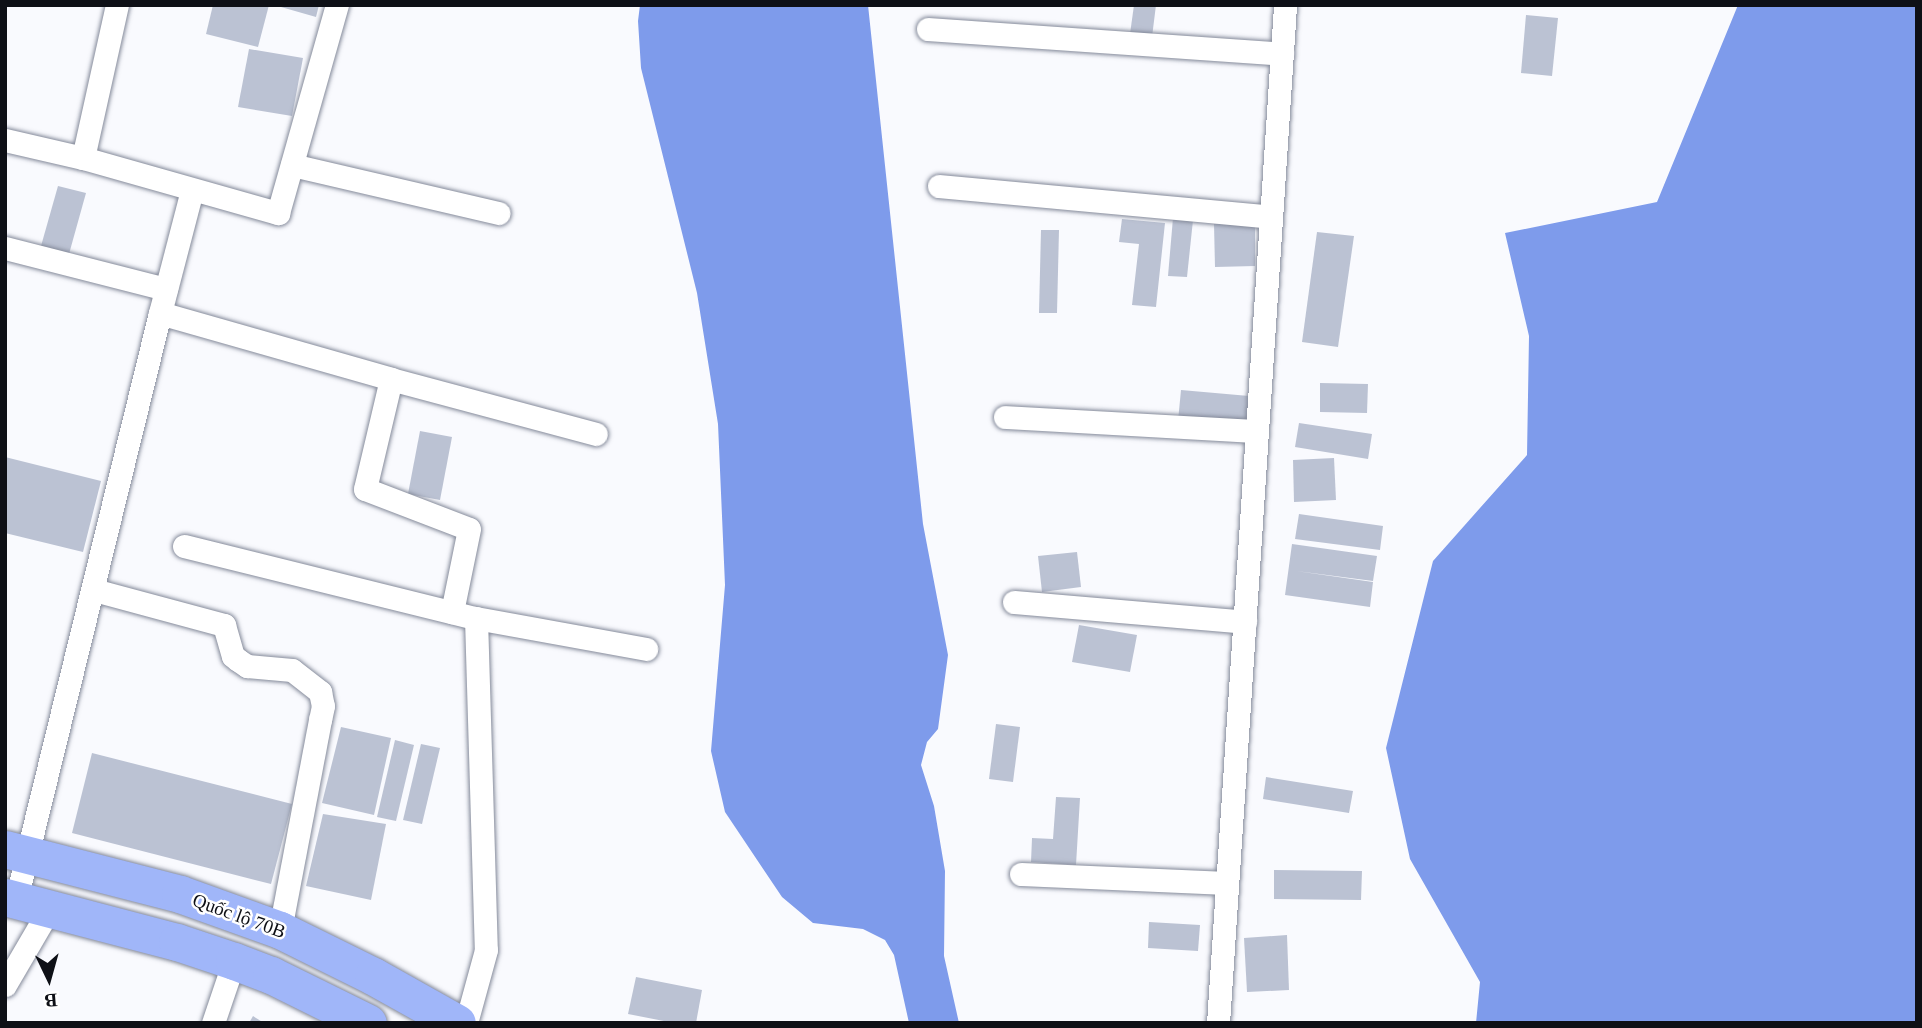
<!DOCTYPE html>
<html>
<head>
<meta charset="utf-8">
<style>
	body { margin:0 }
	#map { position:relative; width:1922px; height:1028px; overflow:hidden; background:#f9fafe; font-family:"Times New Roman",serif }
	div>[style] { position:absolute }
	.water>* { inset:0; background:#7e9beb }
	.building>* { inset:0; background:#bbc2d3 }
	.roads { filter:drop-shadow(0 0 2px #848a9a) drop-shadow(0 0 2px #848a9a) }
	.minor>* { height:23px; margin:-11.5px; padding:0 11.5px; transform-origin:11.5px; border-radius:11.5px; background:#fff }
	.primary>* { height:37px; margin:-18.5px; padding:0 18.5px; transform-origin:18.5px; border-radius:18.5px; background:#a0b6f9 }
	span { translate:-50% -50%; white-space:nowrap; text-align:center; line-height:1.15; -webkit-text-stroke:5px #fff; paint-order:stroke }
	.street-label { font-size:19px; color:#0e1016 }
	.frame { position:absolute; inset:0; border:7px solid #0e1016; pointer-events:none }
	.north { position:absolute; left:14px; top:944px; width:70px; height:70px; -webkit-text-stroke:5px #fff; paint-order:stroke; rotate:175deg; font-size:19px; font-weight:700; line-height:28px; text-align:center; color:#0e1016 }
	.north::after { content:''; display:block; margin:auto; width:24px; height:32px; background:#0e1016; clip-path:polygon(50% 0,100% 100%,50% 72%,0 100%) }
</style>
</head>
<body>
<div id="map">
	<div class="water">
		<i style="clip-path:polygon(640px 5px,868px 5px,923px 524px,948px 655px,938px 729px,927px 742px,921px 765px,934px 806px,945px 871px,944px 956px,959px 1023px,909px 1023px,894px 955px,885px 940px,863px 929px,813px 923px,782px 897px,725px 812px,711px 751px,725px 585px,718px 424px,697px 293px,641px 68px,638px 21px)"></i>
		<i style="clip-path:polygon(1738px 5px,1917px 5px,1917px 1023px,1476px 1023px,1480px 982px,1410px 859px,1386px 748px,1433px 561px,1527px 455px,1529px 336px,1505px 233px,1657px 202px)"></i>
	</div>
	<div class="building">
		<i style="clip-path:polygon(213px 5px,269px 5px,258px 47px,206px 34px)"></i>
		<i style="clip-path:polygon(274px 5px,319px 5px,316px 17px)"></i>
		<i style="clip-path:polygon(1134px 5px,1156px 5px,1152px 37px,1130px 34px)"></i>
		<i style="clip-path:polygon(1526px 15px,1558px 18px,1552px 76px,1521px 73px)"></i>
		<i style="clip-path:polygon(249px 49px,303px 58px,292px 116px,238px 107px)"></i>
		<i style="clip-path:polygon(58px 186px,86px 193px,69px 254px,41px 246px)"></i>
		<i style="clip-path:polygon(1173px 218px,1193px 220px,1187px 277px,1168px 276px)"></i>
		<i style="clip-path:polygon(1122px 219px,1165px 223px,1156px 307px,1132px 305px,1139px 244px,1119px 242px)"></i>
		<i style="clip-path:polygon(1255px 223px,1255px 266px,1215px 267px,1214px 224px)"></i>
		<i style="clip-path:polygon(1041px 230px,1059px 230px,1057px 313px,1039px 313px)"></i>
		<i style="clip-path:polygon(1317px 232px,1354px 236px,1338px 347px,1302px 342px)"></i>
		<i style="clip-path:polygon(1320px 383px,1368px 384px,1367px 413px,1320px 412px)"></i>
		<i style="clip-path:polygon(1181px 390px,1249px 396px,1246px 426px,1178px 421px)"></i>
		<i style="clip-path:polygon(1299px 423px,1372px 434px,1368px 459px,1295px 447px)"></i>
		<i style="clip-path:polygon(420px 431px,452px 437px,440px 500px,408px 494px)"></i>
		<i style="clip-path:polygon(5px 457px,101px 481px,83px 552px,5px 533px)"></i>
		<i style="clip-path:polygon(1334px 458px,1336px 500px,1294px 502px,1293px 460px)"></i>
		<i style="clip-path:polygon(1299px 514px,1383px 526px,1380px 550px,1295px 539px)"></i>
		<i style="clip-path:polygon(1292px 544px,1377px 556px,1373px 581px,1296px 571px,1373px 582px,1370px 607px,1285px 595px)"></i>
		<i style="clip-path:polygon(1077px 552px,1081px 587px,1042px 592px,1038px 556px)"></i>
		<i style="clip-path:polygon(1079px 625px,1137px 635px,1130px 672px,1072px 662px)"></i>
		<i style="clip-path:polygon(996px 724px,1020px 727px,1013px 782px,989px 779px)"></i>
		<i style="clip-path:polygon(341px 727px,391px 738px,374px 815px,322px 803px)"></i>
		<i style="clip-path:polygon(395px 740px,414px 745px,396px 821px,377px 817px)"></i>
		<i style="clip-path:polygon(421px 744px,440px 748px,422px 824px,403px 820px)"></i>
		<i style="clip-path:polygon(92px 753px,292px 804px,271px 884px,72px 833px)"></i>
		<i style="clip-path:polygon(1266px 777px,1353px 791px,1349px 813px,1263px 799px)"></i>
		<i style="clip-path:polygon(1056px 797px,1080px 798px,1076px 865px,1031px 862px,1032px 838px,1053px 839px)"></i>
		<i style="clip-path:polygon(323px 814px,386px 824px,371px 900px,306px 886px)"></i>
		<i style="clip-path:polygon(1274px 870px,1362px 871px,1361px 900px,1274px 899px)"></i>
		<i style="clip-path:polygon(1149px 922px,1200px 925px,1198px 951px,1148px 948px)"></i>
		<i style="clip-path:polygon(1287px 935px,1289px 990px,1247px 992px,1244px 938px)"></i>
		<i style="clip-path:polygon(636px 977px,702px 990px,696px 1023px,674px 1023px,628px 1014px)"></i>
		<i style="clip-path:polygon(253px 1016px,264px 1023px,249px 1023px)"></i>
	</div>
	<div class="roads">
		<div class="minor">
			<i style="left:928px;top:29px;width:355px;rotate:4deg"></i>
			<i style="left:5px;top:140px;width:80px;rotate:13deg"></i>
			<i style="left:83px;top:158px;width:203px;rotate:15.8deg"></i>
			<i style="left:278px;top:213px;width:216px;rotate:-74.2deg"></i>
			<i style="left:83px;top:158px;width:157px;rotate:-77.5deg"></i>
			<i style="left:292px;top:165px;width:212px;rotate:13.1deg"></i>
			<i style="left:939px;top:186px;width:333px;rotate:5.3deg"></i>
			<i style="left:192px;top:190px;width:127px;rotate:104.6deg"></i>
			<i style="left:160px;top:313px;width:240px;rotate:15.9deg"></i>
			<i style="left:391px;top:379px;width:113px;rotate:103.3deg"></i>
			<i style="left:365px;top:489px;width:111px;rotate:21deg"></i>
			<i style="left:469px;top:529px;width:85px;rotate:101.6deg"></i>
			<i style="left:5px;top:248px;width:166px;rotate:14.3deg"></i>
			<i style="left:391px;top:379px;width:212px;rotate:15deg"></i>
			<i style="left:1005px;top:417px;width:252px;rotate:3.2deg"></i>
			<i style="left:184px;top:546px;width:301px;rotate:13.9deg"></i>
			<i style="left:476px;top:618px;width:332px;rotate:88.3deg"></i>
			<i style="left:486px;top:950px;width:76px;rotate:105.3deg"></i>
			<i style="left:94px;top:590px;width:135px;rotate:15.1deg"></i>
			<i style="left:224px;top:625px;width:32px;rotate:74deg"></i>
			<i style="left:233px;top:656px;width:6px;rotate:39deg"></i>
			<i style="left:238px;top:660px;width:11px;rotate:34deg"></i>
			<i style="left:247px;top:666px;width:45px;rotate:5.1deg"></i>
			<i style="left:292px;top:670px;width:36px;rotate:38deg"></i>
			<i style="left:320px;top:692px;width:14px;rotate:78deg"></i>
			<i style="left:323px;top:706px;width:14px;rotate:102deg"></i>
			<i style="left:320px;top:720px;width:214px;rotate:100.8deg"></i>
			<i style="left:1014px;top:602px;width:232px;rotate:4.9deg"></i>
			<i style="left:476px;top:618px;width:173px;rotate:10.3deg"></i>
			<i style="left:1021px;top:874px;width:206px;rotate:2.5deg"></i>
			<i style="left:16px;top:900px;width:604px;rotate:-76.22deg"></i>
			<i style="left:5px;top:985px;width:89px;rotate:-59.7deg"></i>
			<i style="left:213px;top:1023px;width:65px;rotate:-71.3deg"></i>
			<i style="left:1218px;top:1023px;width:1020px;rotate:-86.23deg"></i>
		</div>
		<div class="primary">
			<i style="left:5px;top:849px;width:181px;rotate:14.4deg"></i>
			<i style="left:180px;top:894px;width:106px;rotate:19.8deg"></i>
			<i style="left:280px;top:930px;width:104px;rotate:26.3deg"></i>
			<i style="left:373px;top:976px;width:96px;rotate:29.2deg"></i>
			<i style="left:5px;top:897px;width:178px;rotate:14.7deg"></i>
			<i style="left:177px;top:942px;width:60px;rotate:18.4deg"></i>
			<i style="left:234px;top:961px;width:40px;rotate:21deg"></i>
			<i style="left:271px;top:975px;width:108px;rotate:26.3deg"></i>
		</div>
	</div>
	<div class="street-label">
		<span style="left:239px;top:916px;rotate:20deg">Quốc lộ 70B</span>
	</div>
	<div class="frame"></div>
	<div class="north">B</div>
</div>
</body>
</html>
